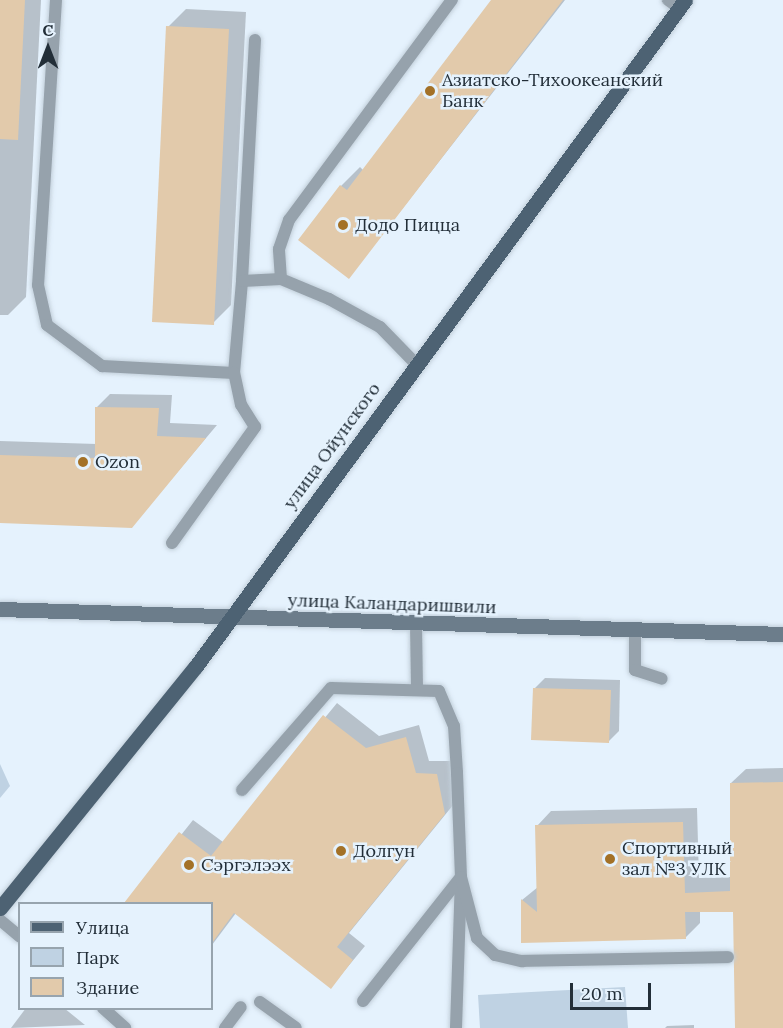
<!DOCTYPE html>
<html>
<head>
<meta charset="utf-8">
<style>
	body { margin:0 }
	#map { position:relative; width:783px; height:1028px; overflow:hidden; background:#e5f2fd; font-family:Lora,serif }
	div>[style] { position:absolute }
	.green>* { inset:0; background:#bfd2e3 }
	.shadow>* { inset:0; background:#0003 }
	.building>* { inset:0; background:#e2caab }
	.roads { filter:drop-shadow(0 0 2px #c2cfda) drop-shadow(0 0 2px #c2cfda) }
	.lane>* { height:12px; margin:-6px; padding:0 6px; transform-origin:6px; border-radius:6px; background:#96a2ac }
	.secondary>* { height:15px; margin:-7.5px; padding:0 7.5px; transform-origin:7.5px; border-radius:7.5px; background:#6c7d8b }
	.primary>* { height:15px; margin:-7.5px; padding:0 7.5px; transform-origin:7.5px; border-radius:7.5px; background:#4d6273 }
	.dots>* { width:16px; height:16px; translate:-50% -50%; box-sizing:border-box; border:3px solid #e5f2fd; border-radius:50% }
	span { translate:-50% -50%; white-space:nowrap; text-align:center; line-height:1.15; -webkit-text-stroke:5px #e5f2fd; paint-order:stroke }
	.poi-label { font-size:18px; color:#222e38 }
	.left { translate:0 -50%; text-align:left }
	.street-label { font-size:18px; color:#222e38 }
	.legend { position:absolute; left:18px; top:902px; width:195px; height:108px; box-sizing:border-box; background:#e5f2fd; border:2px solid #97a4ae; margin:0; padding:8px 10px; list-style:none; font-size:18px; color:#222e38 }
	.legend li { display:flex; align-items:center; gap:12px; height:30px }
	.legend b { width:30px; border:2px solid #97a4ae }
	.north { position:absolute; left:18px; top:18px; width:60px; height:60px; -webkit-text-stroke:4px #e5f2fd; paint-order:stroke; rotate:0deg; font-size:16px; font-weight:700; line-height:24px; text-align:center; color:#222e38 }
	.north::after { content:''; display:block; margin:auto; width:21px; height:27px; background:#222e38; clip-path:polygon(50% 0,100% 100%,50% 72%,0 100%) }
	.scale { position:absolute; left:570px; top:983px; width:81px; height:27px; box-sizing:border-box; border:3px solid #222e38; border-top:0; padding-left:8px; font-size:18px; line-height:21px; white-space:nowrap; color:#222e38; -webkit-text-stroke:4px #e5f2fd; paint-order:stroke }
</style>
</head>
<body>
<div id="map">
	<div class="green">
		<i style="clip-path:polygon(0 764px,10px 786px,0 798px)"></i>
		<i style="clip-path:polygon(625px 987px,628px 1028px,480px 1028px,478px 995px)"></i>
	</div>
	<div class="shadow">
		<i style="clip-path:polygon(0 0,41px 0,26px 297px,8px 315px,0 315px)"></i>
		<i style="clip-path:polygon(493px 0,565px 0,349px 277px,341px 186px,360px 167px,364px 171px)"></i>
		<i style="clip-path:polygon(186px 9px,246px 12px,231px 305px,213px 323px,168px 27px)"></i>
		<i style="clip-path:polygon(110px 394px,172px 395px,170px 423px,217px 425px,131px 527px,0 521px,0 441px,97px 444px,97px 407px)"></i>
		<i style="clip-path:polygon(545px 678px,620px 680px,619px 731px,608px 742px,535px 688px)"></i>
		<i style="clip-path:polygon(337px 703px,379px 736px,419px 725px,429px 761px,450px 761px,458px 799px,349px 933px,365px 946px,331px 987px,236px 913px,212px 945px,212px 904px,126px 904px,193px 820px,223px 842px)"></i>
		<i style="clip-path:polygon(783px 768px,783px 1028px,736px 1028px,734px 910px,700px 911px,700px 923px,685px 938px,523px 941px,522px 900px,538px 887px,537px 826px,551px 811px,697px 808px,699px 878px,732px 877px,731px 783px,746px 769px)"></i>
		<i style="clip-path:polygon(26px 1008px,64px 1008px,85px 1025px,11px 1028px)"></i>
		<i style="clip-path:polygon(694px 1025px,694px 1028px,665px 1028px,667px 1026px)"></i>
	</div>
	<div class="building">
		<i style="clip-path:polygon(0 0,25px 0,18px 140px,0 139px)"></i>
		<i style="clip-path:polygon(491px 0,563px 0,349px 279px,298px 240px,340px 185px,347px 190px)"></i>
		<i style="clip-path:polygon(166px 26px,229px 29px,214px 325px,152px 322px)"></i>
		<i style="clip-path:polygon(95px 407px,159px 408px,157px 436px,206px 438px,132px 528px,0 523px,0 455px,95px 458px)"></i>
		<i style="clip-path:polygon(533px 688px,611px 690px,609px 743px,531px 740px)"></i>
		<i style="clip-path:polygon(323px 715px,366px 748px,406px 737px,416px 773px,437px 774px,445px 814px,337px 947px,353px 960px,331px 989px,234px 913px,212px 943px,212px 903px,124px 903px,179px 832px,211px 856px)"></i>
		<i style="clip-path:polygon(783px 782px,783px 1028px,735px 1028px,733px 912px,685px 912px,686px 939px,521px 943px,521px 899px,537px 912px,535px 825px,683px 822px,685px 893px,730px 891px,730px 783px)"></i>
	</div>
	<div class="roads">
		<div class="lane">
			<i style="left:56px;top:0;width:286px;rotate:93.6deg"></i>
			<i style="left:38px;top:285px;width:41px;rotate:77.3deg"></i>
			<i style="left:47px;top:325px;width:69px;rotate:36.7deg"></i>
			<i style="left:102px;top:366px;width:132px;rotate:3deg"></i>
			<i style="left:234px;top:373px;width:92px;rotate:-85deg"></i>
			<i style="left:668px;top:0;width:14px;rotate:36deg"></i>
			<i style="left:255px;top:40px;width:241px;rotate:93.1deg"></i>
			<i style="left:242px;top:281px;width:39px;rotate:-3deg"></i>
			<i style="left:281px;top:279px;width:52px;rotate:22.6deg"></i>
			<i style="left:329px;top:299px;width:58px;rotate:28.8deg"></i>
			<i style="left:380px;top:327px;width:52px;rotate:45.8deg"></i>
			<i style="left:281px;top:279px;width:30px;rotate:-94deg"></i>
			<i style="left:279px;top:249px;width:31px;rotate:-71deg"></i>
			<i style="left:289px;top:220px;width:274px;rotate:-53.5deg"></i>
			<i style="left:172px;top:543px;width:143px;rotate:-54.4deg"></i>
			<i style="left:255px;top:427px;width:26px;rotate:-122deg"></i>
			<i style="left:241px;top:405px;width:33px;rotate:-102deg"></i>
			<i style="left:416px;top:624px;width:63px;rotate:89.1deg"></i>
			<i style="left:635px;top:632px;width:38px;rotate:90deg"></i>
			<i style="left:635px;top:670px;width:28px;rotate:18deg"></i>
			<i style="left:242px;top:790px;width:135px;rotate:-48.9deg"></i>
			<i style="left:331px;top:688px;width:108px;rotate:1.6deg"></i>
			<i style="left:439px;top:691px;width:38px;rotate:67deg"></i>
			<i style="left:454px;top:726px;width:47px;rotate:86.3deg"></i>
			<i style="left:457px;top:773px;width:104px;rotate:87.8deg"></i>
			<i style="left:461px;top:877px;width:151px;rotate:91.9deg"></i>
			<i style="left:0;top:920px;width:26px;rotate:40deg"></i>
			<i style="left:363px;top:1001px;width:158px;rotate:-51.7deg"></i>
			<i style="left:461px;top:877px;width:63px;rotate:75.3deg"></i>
			<i style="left:477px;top:938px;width:25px;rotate:43deg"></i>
			<i style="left:495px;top:955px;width:28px;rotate:13deg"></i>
			<i style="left:522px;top:961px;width:206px;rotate:-1.1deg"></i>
			<i style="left:260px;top:1002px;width:44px;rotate:35.8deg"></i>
			<i style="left:103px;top:1008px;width:30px;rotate:42deg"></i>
			<i style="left:225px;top:1028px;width:26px;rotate:-53deg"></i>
		</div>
		<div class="secondary">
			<i style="left:0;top:609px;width:783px;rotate:1.83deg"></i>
		</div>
		<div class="primary">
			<i style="left:0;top:908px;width:311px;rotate:-51deg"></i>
			<i style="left:196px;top:666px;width:826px;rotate:-53.71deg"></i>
		</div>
	</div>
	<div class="dots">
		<i style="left:430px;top:91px;background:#a37127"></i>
		<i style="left:343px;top:225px;background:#a37127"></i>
		<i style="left:83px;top:462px;background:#a37127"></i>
		<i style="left:341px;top:851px;background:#a37127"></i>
		<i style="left:610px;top:859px;background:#a37127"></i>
		<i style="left:189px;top:865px;background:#a37127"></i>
	</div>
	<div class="poi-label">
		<span class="left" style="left:442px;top:91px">Азиатско-Тихоокеанский<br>Банк</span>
		<span class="left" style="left:355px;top:225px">Додо Пицца</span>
		<span class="left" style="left:95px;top:462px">Ozon</span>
		<span class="left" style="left:622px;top:859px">Спортивный<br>зал №3 УЛК</span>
		<span class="left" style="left:353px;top:851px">Долгун</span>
		<span class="left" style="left:201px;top:865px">Сэргэлээх</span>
	</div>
	<div class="street-label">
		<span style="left:332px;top:446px;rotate:-54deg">улица Ойунского</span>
		<span style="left:392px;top:604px;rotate:2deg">улица Каландаришвили</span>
	</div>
	<ul class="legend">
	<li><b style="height:8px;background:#4d6273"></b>Улица</li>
	<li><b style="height:16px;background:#bfd2e3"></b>Парк</li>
	<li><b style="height:16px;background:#e2caab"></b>Здание</li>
	</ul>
	<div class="north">С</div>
	<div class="scale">20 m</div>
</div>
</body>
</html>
